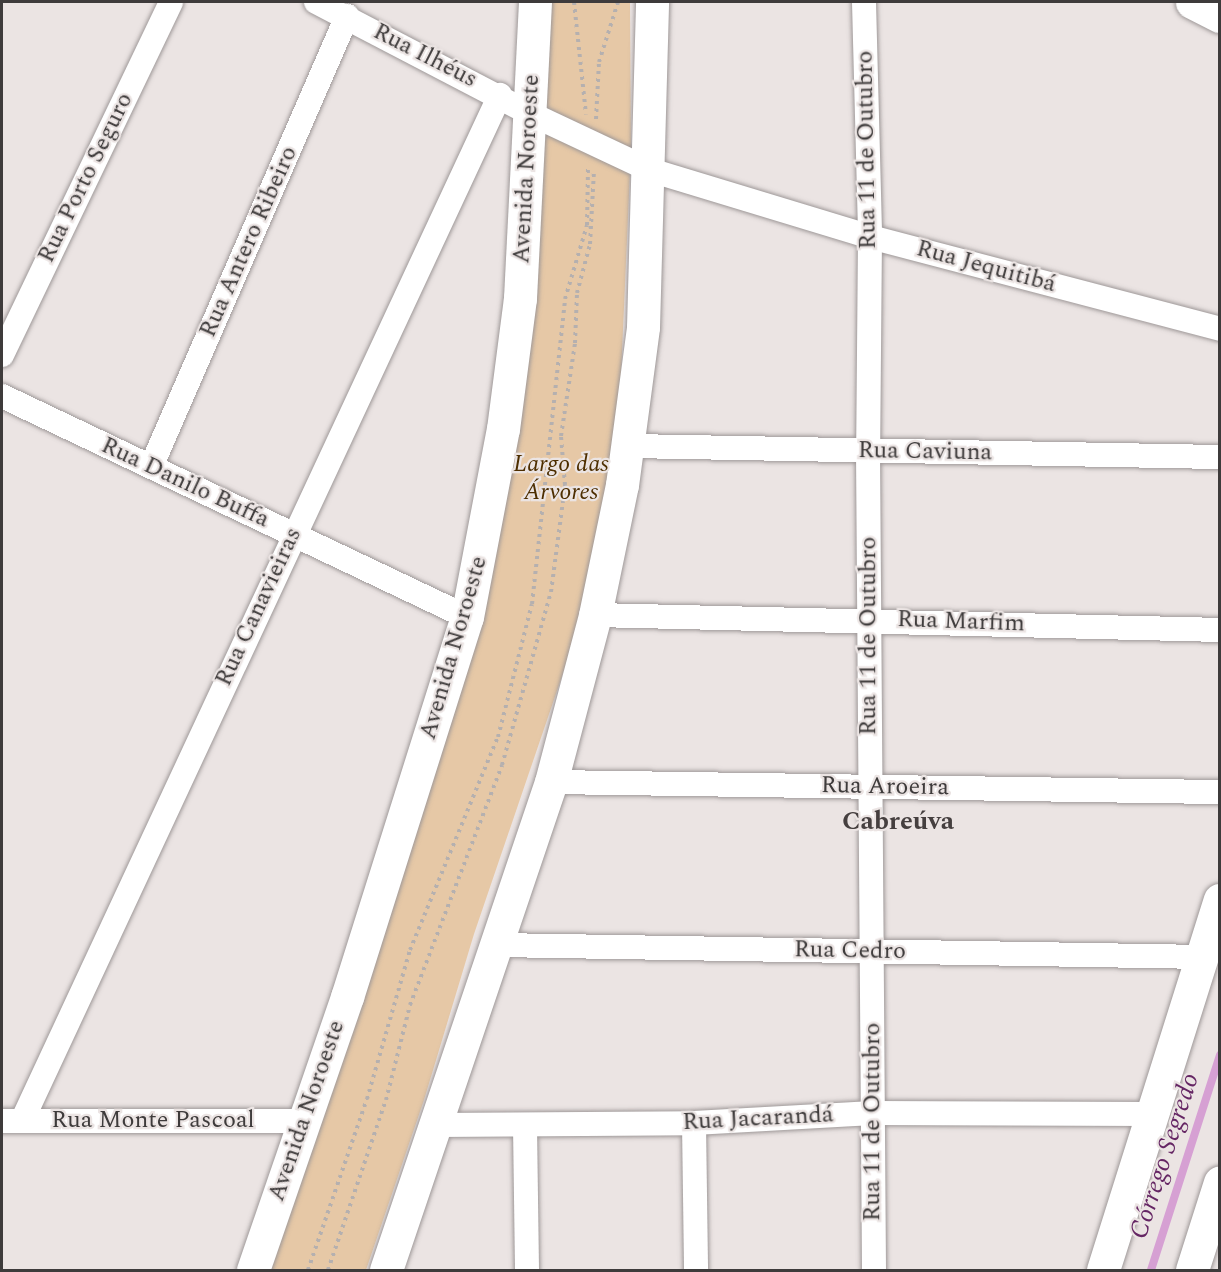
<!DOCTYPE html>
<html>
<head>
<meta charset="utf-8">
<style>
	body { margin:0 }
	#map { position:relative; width:1221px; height:1272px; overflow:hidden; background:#ebe4e3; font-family:Spectral,serif }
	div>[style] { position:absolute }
	.green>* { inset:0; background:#e6c8a6 }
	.stream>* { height:8px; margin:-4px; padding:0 4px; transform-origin:4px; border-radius:4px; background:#d6a0d3 }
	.path>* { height:4px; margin-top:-2px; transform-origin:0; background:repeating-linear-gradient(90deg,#b5b0af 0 3px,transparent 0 7.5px) }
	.roads { filter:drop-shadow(0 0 2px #9e9898) drop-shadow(0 0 2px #9e9898) }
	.street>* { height:24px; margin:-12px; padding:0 12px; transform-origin:12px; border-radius:12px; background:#fff }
	.secondary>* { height:33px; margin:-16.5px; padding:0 16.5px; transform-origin:16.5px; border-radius:16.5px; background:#fff }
	.primary>* { height:33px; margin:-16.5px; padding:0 16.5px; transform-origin:16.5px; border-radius:16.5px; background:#fff }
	span { translate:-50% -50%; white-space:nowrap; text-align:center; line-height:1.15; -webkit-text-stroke:4.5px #ebe4e3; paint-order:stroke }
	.street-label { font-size:24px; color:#3e3b3b }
	.park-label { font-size:24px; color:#4d2e00; font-style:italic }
	.neighbourhood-label { font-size:26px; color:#453f3f; font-weight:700 }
	.water-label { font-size:26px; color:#652664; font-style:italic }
	.frame { position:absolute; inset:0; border:3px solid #3e3b3b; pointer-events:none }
</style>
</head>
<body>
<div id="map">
	<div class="green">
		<i style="clip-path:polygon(544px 2px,630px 2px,631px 150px,618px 442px,588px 600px,474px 934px,424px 1100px,366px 1270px,266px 1270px,479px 623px)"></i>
	</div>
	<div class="stream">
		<i style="left:1151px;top:1270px;width:226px;rotate:-72.2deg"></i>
	</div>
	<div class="path">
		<i style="left:574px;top:2px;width:113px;rotate:83.9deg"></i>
		<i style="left:596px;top:119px;width:57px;rotate:-87deg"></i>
		<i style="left:599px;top:62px;width:63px;rotate:-72.4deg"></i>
		<i style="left:308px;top:1270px;width:181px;rotate:-71deg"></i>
		<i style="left:367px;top:1099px;width:155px;rotate:-73.9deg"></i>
		<i style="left:410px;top:950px;width:230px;rotate:-67.6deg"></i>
		<i style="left:498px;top:737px;width:137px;rotate:-75.7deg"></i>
		<i style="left:532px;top:604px;width:307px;rotate:-83.8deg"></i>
		<i style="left:565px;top:299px;width:77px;rotate:-73.4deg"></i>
		<i style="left:587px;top:225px;width:58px;rotate:-89deg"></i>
		<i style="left:328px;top:1270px;width:180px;rotate:-71.2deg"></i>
		<i style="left:386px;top:1100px;width:98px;rotate:-75.8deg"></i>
		<i style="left:410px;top:1005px;width:257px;rotate:-69deg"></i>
		<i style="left:502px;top:765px;width:180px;rotate:-74.2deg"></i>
		<i style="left:551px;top:592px;width:108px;rotate:-82.5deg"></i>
		<i style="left:565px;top:485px;width:49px;rotate:-94.7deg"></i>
		<i style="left:561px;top:436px;width:94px;rotate:-81.4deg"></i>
		<i style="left:575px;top:343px;width:50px;rotate:-87.7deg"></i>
		<i style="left:577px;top:293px;width:51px;rotate:-75.1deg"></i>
		<i style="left:590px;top:244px;width:73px;rotate:-86.9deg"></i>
	</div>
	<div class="roads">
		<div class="street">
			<i style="left:316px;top:2px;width:242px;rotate:27.5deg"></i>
			<i style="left:531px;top:114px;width:132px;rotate:25.2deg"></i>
			<i style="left:650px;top:170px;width:230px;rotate:16.9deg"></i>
			<i style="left:870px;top:237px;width:362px;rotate:14.7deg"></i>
			<i style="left:864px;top:2px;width:235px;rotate:88.5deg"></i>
			<i style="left:870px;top:237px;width:214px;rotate:90.5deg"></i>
			<i style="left:868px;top:451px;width:819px;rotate:89.58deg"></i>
			<i style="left:2px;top:355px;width:391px;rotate:-64.4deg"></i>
			<i style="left:2px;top:396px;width:515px;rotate:25.42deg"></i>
			<i style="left:630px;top:446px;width:590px;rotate:1.07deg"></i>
			<i style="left:151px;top:467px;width:492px;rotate:-66.5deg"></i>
			<i style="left:595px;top:615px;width:625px;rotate:1.37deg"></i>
			<i style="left:551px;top:782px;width:669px;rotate:0.86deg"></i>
			<i style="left:497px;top:945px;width:706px;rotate:0.97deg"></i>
			<i style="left:2px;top:1121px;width:302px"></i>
			<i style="left:22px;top:1121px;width:1132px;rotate:-65.02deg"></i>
			<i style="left:694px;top:1123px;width:147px;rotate:89.2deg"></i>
			<i style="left:437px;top:1125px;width:257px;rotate:-0.4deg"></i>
			<i style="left:694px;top:1123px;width:179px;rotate:-3.2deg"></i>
			<i style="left:873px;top:1113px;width:278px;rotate:0.2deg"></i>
			<i style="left:525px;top:1126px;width:144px;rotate:89.2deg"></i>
		</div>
		<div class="secondary">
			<i style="left:1192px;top:2px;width:31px;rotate:27deg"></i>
			<i style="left:253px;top:1270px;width:289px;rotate:-71deg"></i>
			<i style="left:347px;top:997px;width:398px;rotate:-72.5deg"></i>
			<i style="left:467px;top:617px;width:191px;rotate:-79.2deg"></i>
			<i style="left:503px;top:429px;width:132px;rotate:-82.6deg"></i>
			<i style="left:520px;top:298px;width:296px;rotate:-87.1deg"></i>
			<i style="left:386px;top:1270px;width:515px;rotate:-71.32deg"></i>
			<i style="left:551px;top:782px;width:173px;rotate:-75.2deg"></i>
			<i style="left:595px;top:615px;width:133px;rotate:-78.3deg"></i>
			<i style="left:622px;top:485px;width:159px;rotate:-82.4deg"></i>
			<i style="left:643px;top:327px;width:325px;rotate:-88.4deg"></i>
		</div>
		<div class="primary">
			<i style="left:1103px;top:1270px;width:388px;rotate:-72.5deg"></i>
			<i style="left:1192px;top:1270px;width:92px;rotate:-72.3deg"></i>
		</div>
	</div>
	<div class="street-label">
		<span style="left:425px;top:56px;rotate:27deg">Rua Ilhéus</span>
		<span style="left:867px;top:150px;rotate:-91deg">Rua 11 de Outubro</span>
		<span style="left:527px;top:169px;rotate:-87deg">Avenida Noroeste</span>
		<span style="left:86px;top:178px;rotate:-64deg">Rua Porto Seguro</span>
		<span style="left:249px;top:242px;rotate:-66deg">Rua Antero Ribeiro</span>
		<span style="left:986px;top:267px;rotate:15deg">Rua Jequitibá</span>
		<span style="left:925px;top:452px;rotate:1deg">Rua Caviuna</span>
		<span style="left:185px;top:483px;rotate:25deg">Rua Danilo Buffa</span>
		<span style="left:259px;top:607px;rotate:-65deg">Rua Canavieiras</span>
		<span style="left:961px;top:622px;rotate:2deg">Rua Marfim</span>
		<span style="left:869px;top:636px;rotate:-90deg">Rua 11 de Outubro</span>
		<span style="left:454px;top:648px;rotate:-74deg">Avenida Noroeste</span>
		<span style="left:885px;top:787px;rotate:1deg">Rua Aroeira</span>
		<span style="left:850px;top:951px;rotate:1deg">Rua Cedro</span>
		<span style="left:307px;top:1111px;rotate:-71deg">Avenida Noroeste</span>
		<span style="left:758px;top:1119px;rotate:-3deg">Rua Jacarandá</span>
		<span style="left:153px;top:1121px">Rua Monte Pascoal</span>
		<span style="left:873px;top:1122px;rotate:-90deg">Rua 11 de Outubro</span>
	</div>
	<div class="park-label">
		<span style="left:561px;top:479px">Largo das<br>Árvores</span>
	</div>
	<div class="neighbourhood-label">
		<span style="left:898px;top:822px">Cabreúva</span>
	</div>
	<div class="water-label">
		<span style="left:1165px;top:1156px;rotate:-72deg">Córrego Segredo</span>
	</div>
	<div class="frame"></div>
</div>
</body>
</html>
